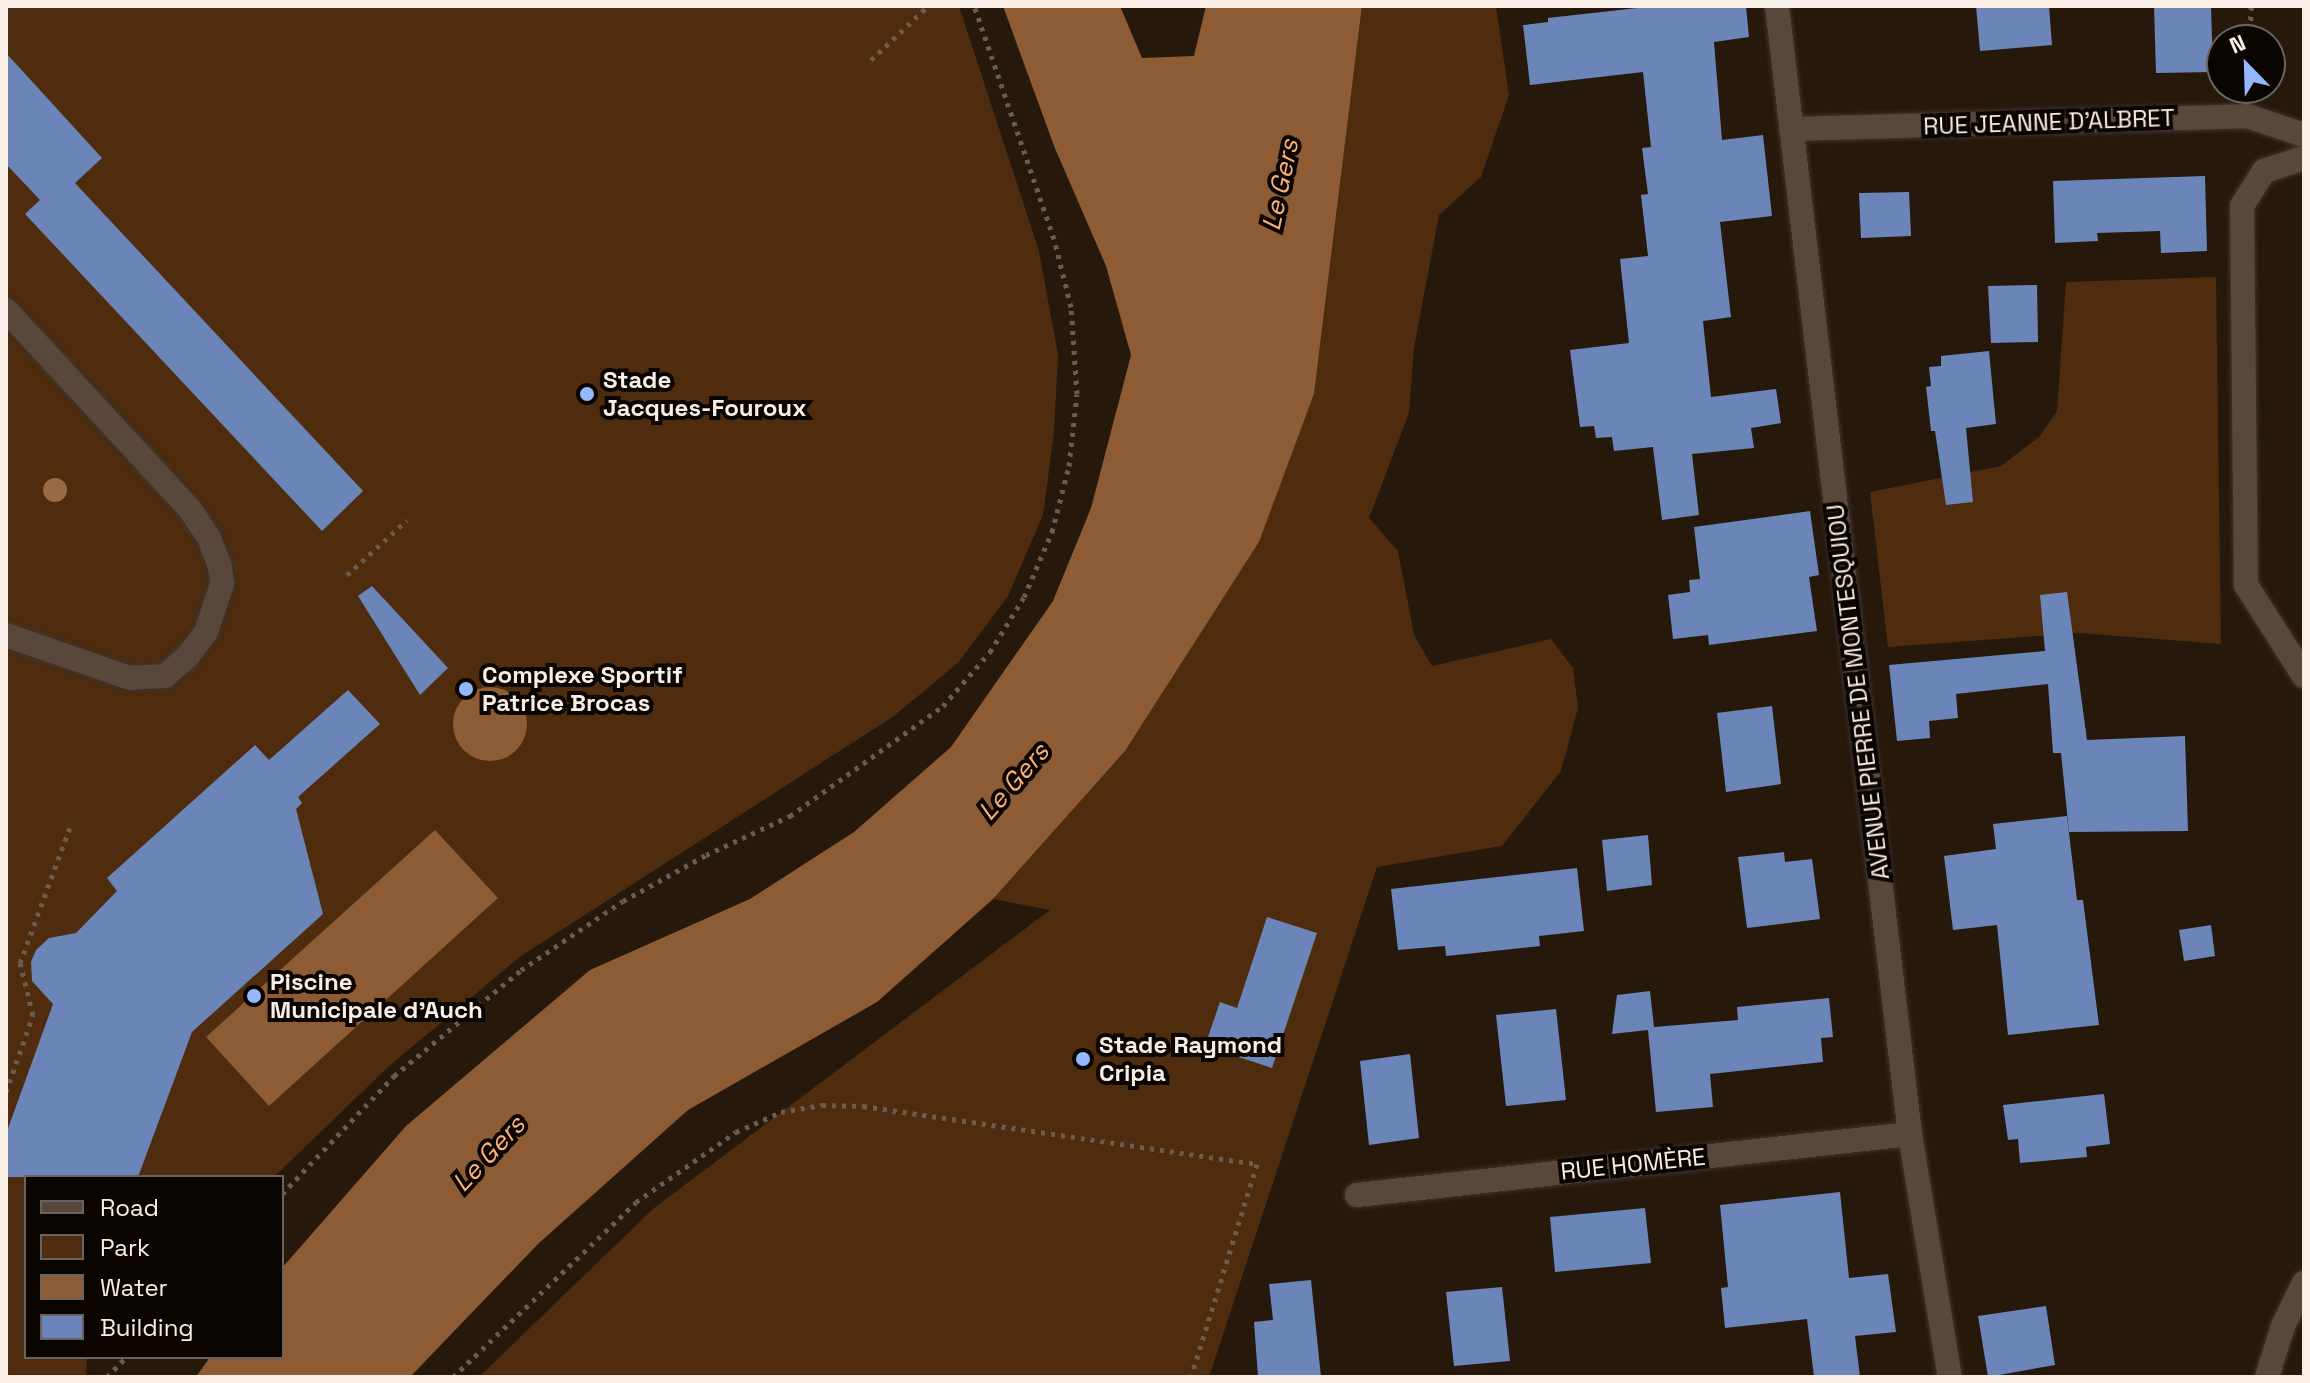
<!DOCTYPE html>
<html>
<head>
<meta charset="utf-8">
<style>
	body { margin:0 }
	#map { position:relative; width:2310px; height:1383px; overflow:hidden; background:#27180c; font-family:"Space Grotesk",sans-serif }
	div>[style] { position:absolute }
	.green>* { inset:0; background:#4e2c0d }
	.water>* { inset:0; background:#8d5c34 }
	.round { border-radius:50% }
	.building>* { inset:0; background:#6b85b8 }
	.path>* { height:5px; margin-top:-2.5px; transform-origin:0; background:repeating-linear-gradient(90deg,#695c51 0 4px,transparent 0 10px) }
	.roads { filter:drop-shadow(0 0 2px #3e332e) drop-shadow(0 0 2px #3e332e) }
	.minor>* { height:24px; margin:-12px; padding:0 12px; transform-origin:12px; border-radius:12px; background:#58473a }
	.trees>* { width:24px; height:24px; margin:-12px; border-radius:50%; background:#996a44 }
	.dots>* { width:22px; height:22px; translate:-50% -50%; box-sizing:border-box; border:4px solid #0b0502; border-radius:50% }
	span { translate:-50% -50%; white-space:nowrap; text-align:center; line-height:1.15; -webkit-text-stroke:8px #0b0502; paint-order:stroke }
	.street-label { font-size:24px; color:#f8eee6 }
	.poi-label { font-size:24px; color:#f8eee6; font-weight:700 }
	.left { translate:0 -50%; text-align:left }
	.water-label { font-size:26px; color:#fcb277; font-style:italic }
	.frame { position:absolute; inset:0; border:8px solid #f8eee6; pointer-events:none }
	.legend { position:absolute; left:24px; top:1175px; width:260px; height:184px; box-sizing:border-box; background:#0b0502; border:2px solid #6a625d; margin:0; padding:10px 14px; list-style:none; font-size:24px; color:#f8eee6 }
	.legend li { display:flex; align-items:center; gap:16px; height:40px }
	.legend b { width:40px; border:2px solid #6a625d }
	.north { position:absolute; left:2206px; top:24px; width:80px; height:80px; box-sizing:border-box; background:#0b0502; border:2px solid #6a625d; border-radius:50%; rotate:337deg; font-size:22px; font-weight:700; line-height:32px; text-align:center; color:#f8eee6 }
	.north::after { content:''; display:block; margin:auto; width:28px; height:36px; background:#95b7fd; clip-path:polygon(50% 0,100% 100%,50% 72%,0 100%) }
</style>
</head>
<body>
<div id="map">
	<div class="green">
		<i style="clip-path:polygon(6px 6px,959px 6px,1039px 251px,1058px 355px,1054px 433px,1043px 515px,1008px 596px,958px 663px,894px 716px,521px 956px,387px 1068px,274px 1177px,26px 1177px,26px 1357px,87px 1357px,86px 1377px,6px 1377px)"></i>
		<i style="clip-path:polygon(1362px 6px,1496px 6px,1509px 95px,1481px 177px,1439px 215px,1414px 348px,1409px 413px,1369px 518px,1398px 551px,1414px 635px,1432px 666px,1551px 639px,1573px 668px,1578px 708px,1561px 771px,1502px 846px,1377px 867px,1209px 1377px,479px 1377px,654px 1208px,1050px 910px,993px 899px,1125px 751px,1259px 542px,1314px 394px)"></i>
		<i style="clip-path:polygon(2216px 277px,2221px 644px,2080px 633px,1888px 647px,1870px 492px,2001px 466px,2040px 436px,2057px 411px,2066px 282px)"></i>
	</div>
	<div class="water">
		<i style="clip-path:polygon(1003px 6px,1120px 6px,1142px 58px,1194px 56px,1206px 6px,1362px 6px,1314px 394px,1259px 542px,1125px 751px,993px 899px,877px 1002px,688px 1110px,539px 1243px,410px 1377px,196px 1377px,210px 1357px,282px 1357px,282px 1268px,406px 1126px,590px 970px,750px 899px,854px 832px,951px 747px,1053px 601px,1091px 508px,1131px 355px,1106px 266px,1054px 146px)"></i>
		<i class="round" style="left:453px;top:687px;width:74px;height:74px"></i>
		<i style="clip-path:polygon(435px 830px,498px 898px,269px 1106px,206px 1037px)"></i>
	</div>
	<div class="building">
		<i style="clip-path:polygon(1655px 6px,1746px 6px,1749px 37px,1714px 42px,1722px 140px,1763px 135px,1772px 216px,1720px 222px,1731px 317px,1703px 321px,1711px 397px,1776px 389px,1781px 423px,1751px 428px,1754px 448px,1692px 454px,1699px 515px,1662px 520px,1653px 447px,1614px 451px,1612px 437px,1596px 438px,1594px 426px,1580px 427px,1570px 350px,1629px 343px,1620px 259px,1648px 256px,1641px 195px,1648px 194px,1642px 148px,1651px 147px,1643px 72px,1530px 85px,1523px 25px,1548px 22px,1548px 18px)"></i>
		<i style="clip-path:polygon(1976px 6px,2049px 6px,2052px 45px,1980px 51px)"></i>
		<i style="clip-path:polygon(2154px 6px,2211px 6px,2213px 72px,2156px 73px)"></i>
		<i style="clip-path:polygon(6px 53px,102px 158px,75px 183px,363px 491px,322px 531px,25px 214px,40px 200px,6px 164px)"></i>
		<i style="clip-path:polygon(2205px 176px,2207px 251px,2161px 253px,2160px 231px,2097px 233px,2098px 241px,2055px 243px,2053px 181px)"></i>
		<i style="clip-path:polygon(1909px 192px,1911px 236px,1861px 238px,1859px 193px)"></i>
		<i style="clip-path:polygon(2037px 285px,2038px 342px,1991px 343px,1988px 286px)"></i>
		<i style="clip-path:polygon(1989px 351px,1996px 424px,1966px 428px,1973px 502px,1946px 505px,1935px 431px,1931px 431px,1926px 387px,1931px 386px,1929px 367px,1941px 366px,1941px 356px)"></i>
		<i style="clip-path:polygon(1810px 511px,1819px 575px,1809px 577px,1817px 631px,1709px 645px,1708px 635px,1673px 639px,1668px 595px,1690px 592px,1689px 580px,1700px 579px,1694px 527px)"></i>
		<i style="clip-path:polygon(372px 586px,448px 668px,420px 695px,358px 596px)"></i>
		<i style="clip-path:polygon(2067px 592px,2087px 740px,2185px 736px,2188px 831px,2069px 832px,2061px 753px,2053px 753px,2048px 684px,1956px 694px,1958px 718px,1929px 721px,1930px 738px,1897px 741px,1889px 665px,2045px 651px,2040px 595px)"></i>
		<i style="clip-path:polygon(348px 690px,380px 724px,298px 797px,302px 803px,296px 809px,323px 914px,192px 1032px,138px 1177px,6px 1177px,6px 1134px,53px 1004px,32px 981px,31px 962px,36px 950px,49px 938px,76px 933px,117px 891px,107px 878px,255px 745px,269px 760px)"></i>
		<i style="clip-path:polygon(1772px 706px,1781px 784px,1726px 792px,1717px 713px)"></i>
		<i style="clip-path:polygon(2067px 816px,2077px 900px,2083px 900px,2099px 1025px,2008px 1035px,1997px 925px,1953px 930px,1944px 856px,1996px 849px,1993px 824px)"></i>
		<i style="clip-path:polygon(1648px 835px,1652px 885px,1607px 891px,1602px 840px)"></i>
		<i style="clip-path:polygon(1784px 852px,1785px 862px,1812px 859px,1820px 919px,1747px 928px,1738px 857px)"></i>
		<i style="clip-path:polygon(1577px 868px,1584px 931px,1539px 936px,1540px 946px,1466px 954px,1446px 956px,1445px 946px,1398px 950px,1391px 889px)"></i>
		<i style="clip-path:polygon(1267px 917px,1317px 933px,1272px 1068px,1205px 1046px,1220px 1002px,1237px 1008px)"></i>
		<i style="clip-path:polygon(2211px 925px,2215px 956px,2184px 961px,2179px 930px)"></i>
		<i style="clip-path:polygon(1650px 991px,1654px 1027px,1738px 1020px,1737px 1007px,1829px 998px,1833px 1037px,1821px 1038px,1823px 1062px,1710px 1074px,1713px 1107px,1656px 1112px,1648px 1030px,1612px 1034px,1617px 995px)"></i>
		<i style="clip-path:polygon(1556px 1009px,1566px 1100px,1506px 1106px,1496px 1015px)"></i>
		<i style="clip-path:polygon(1410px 1054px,1419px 1138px,1369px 1145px,1360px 1061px)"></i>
		<i style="clip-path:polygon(2104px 1094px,2110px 1144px,2086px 1147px,2087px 1157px,2020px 1163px,2018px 1139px,2008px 1140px,2003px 1105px)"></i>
		<i style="clip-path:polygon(1840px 1192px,1849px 1278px,1888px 1274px,1896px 1332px,1855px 1336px,1860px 1377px,1814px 1377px,1807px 1319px,1725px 1328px,1721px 1288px,1728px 1287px,1720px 1205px)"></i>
		<i style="clip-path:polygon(1645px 1208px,1651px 1263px,1555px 1272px,1550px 1217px)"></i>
		<i style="clip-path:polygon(1311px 1280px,1321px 1377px,1258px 1377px,1254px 1322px,1273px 1320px,1269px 1284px)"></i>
		<i style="clip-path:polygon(1502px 1287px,1510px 1361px,1454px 1366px,1446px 1292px)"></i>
		<i style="clip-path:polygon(2046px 1306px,2055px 1365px,1988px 1377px,1978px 1316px)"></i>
	</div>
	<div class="path">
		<i style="left:2250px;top:40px;width:34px;rotate:-88deg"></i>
		<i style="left:871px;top:60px;width:79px;rotate:-43.5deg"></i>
		<i style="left:347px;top:575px;width:81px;rotate:-42.5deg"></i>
		<i style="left:6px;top:1092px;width:82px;rotate:-70.7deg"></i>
		<i style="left:33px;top:1015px;width:54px;rotate:-104deg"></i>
		<i style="left:20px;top:963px;width:150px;rotate:-69.8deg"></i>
		<i style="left:282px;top:1194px;width:163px;rotate:-46.5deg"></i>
		<i style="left:394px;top:1076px;width:165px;rotate:-39.8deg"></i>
		<i style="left:521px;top:970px;width:123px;rotate:-34.1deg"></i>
		<i style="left:623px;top:901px;width:95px;rotate:-29deg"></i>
		<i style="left:706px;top:855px;width:93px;rotate:-24.9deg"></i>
		<i style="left:790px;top:816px;width:188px;rotate:-35.7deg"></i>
		<i style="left:943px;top:706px;width:72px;rotate:-49deg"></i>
		<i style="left:990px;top:652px;width:65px;rotate:-58.3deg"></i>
		<i style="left:1024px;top:597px;width:71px;rotate:-66.7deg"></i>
		<i style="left:1052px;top:532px;width:68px;rotate:-75.6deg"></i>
		<i style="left:1069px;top:466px;width:72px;rotate:-83.7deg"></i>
		<i style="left:1077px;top:394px;width:87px;rotate:-93.9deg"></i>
		<i style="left:1071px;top:307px;width:70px;rotate:-104deg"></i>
		<i style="left:1054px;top:239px;width:246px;rotate:-108.9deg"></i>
		<i style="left:107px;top:1377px;width:28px;rotate:-46deg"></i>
		<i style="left:453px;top:1377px;width:253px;rotate:-43.7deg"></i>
		<i style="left:636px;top:1202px;width:122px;rotate:-35deg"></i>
		<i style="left:736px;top:1132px;width:49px;rotate:-24deg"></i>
		<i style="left:781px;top:1112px;width:42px;rotate:-9.7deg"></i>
		<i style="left:822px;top:1105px;width:41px;rotate:1.4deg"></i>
		<i style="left:863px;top:1106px;width:398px;rotate:8.4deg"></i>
		<i style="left:1257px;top:1164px;width:223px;rotate:107.2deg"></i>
	</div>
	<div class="roads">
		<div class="minor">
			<i style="left:1777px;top:6px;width:1136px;rotate:83.28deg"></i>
			<i style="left:1910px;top:1134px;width:246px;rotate:80.7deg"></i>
			<i style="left:1791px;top:129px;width:456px;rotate:-1.6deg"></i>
			<i style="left:2247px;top:116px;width:60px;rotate:18.4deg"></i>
			<i style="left:2304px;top:158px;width:42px;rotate:162deg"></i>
			<i style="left:2264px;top:171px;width:41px;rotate:122.2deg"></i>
			<i style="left:2242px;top:206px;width:379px;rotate:89.4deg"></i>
			<i style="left:2246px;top:585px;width:108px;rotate:57.5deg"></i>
			<i style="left:6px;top:310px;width:270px;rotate:47.3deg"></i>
			<i style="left:189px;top:508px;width:36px;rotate:56deg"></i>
			<i style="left:209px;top:538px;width:31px;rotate:69deg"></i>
			<i style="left:220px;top:567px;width:17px;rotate:83deg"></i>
			<i style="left:222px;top:584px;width:51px;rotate:108.4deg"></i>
			<i style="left:206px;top:632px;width:30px;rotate:127deg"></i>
			<i style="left:188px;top:656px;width:30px;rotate:139deg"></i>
			<i style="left:165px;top:676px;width:35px;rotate:177deg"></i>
			<i style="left:130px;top:678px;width:131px;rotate:-160.9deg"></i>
			<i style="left:1357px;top:1195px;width:556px;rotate:-6.29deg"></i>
			<i style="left:2267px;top:1377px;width:53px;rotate:-72.6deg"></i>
			<i style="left:2283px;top:1326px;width:48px;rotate:-64deg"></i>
		</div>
	</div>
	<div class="trees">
		<i style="left:55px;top:490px"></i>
	</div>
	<div class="dots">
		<i style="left:587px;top:394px;background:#95b7fd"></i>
		<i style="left:466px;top:689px;background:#95b7fd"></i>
		<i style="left:254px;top:996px;background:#95b7fd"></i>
		<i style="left:1083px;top:1059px;background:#95b7fd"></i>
	</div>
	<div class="street-label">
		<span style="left:2049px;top:122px;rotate:-2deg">RUE JEANNE D'ALBRET</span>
		<span style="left:1858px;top:692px;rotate:-97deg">AVENUE PIERRE DE MONTESQUIOU</span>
		<span style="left:1633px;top:1164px;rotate:-6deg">RUE HOMÈRE</span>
	</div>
	<div class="poi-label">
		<span class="left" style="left:603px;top:394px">Stade<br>Jacques-Fouroux</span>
		<span class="left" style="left:482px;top:689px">Complexe Sportif<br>Patrice Brocas</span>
		<span class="left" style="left:270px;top:996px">Piscine<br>Municipale d'Auch</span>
		<span class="left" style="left:1099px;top:1059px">Stade Raymond<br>Cripia</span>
	</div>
	<div class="water-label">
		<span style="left:1281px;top:185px;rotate:-78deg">Le Gers</span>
		<span style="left:1014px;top:782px;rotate:-49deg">Le Gers</span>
		<span style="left:489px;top:1154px;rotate:-47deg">Le Gers</span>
	</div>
	<div class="frame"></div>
	<ul class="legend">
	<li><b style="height:10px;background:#58473a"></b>Road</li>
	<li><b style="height:22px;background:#4e2c0d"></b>Park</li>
	<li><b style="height:22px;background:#8d5c34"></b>Water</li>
	<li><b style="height:22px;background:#6b85b8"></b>Building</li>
	</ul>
	<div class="north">N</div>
</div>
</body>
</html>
